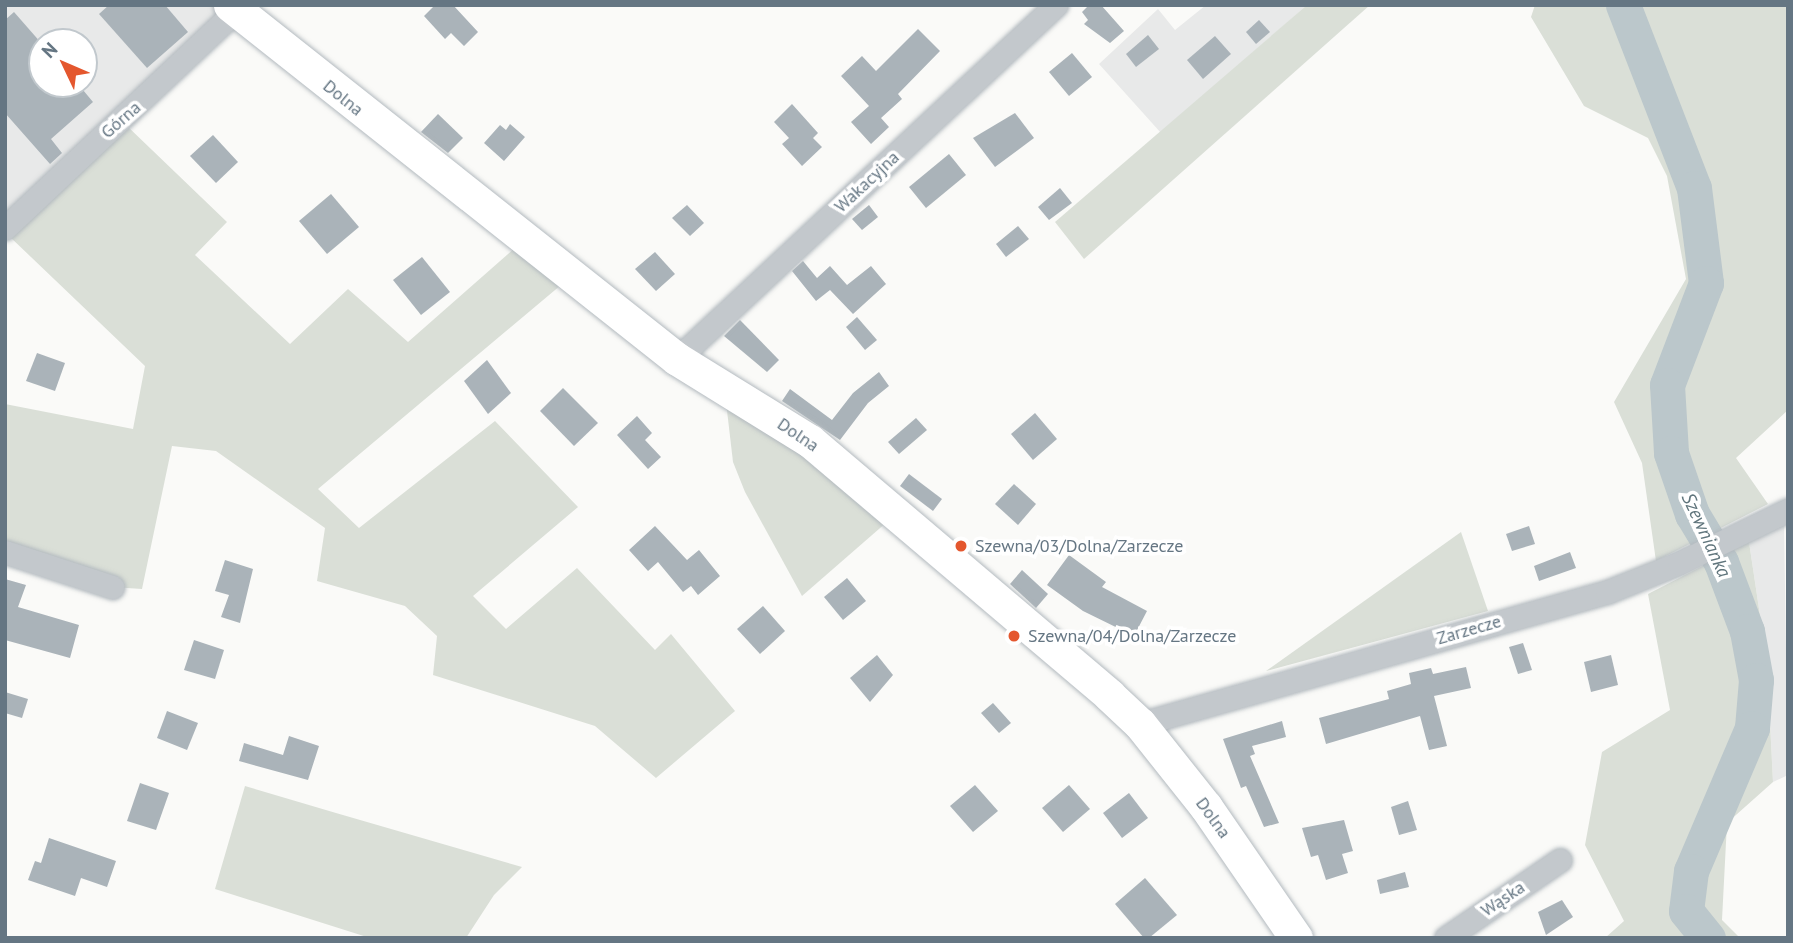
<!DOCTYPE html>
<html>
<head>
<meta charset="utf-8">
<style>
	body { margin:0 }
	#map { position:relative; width:1793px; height:943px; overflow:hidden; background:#fafaf8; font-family:"PT Sans",sans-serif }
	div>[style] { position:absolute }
	.built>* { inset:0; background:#e8e9e9 }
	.green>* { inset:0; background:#dadfd7 }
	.river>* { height:35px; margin:-17.5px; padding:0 17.5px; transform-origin:17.5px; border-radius:17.5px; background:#bbc7cb }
	.building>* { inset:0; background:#aab3b9 }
	.roads { filter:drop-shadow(0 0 2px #b3babf) drop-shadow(0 0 2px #b3babf) }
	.street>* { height:23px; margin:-11.5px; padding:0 11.5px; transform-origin:11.5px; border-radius:11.5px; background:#c3c8cc }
	.secondary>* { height:33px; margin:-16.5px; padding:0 16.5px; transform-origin:16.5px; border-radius:16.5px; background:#fff }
	.dots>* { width:19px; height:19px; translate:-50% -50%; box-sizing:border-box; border:4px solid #fff; border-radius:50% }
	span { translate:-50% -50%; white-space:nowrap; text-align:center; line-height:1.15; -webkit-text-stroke:7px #fff; paint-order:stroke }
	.street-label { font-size:18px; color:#657683 }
	.poi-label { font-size:18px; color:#657683 }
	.left { translate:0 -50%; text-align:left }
	.water-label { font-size:19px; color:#60757c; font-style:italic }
	.frame { position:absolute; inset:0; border:7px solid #657683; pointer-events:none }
	.north { position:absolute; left:28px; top:28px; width:70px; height:70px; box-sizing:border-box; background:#fff; border:2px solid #c1c8cd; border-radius:50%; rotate:314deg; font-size:19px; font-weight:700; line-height:28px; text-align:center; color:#657683 }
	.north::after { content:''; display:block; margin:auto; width:24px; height:32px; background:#e4572e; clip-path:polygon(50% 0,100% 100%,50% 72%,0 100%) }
</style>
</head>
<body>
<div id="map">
	<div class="built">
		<i style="clip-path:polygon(evenodd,5px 5px,215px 5px,222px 13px,5px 214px,5px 5px,42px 42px,84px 42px,84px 84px,42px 84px,42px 42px)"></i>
		<i style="clip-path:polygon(1206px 5px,1307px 5px,1161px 133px,1099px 64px,1158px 9px,1175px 30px)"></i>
		<i style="clip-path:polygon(1784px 523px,1788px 775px,1773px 782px,1767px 662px,1749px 542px)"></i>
	</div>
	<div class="green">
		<i style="clip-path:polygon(1307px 5px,1370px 5px,1084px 259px,1055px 222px)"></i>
		<i style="clip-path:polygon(1535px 5px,1788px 5px,1788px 410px,1736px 458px,1768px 504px,1656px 561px,1642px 463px,1614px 402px,1686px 279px,1667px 176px,1648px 138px,1584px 106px,1531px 17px)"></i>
		<i style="clip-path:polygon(126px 125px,227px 222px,195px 255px,290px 344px,348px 289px,408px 342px,516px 247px,561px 285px,318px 489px,359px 528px,495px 421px,578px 507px,473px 596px,506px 629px,577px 568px,655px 650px,671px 634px,735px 711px,656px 778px,595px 726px,433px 675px,437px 636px,405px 606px,317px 581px,325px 528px,216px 451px,172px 446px,142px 589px,112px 587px,5px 552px,5px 404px,133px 429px,145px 366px,9px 236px)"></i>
		<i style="clip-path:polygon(726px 402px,820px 460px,887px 522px,802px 596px,745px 492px,733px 462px)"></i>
		<i style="clip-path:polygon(1461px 532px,1488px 611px,1266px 671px)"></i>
		<i style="clip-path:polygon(1749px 542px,1767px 662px,1773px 782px,1727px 823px,1722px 920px,1740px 938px,1605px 938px,1624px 921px,1585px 845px,1602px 752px,1670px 710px,1648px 594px)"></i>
		<i style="clip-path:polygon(245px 786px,336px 813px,522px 867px,494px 895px,466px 938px,370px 938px,215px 889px)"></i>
	</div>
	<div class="river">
		<i style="left:1623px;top:5px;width:196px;rotate:68.8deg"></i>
		<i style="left:1694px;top:188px;width:96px;rotate:82.8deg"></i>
		<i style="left:1706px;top:283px;width:109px;rotate:110.9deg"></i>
		<i style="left:1667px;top:385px;width:68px;rotate:86.6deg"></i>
		<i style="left:1671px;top:453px;width:65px;rotate:71deg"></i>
		<i style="left:1692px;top:514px;width:56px;rotate:58.9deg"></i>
		<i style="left:1721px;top:562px;width:74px;rotate:69.4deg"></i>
		<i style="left:1747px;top:631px;width:50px;rotate:79.6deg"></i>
		<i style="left:1756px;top:680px;width:48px;rotate:94.8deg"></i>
		<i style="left:1752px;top:728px;width:155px;rotate:113.1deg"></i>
		<i style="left:1691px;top:871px;width:40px;rotate:97.1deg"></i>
		<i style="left:1686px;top:911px;width:35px;rotate:51deg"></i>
	</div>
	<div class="building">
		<i style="clip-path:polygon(109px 5px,165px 5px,188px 32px,147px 68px,99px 14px)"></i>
		<i style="clip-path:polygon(435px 5px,453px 5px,478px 32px,464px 46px,451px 33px,445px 39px,424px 16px)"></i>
		<i style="clip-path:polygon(1089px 5px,1101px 5px,1124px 31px,1110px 43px,1084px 24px,1088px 20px,1082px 12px)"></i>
		<i style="clip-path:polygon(14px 12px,42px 44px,42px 84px,78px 84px,93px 102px,51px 139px,62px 153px,50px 164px,5px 113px,5px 20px)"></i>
		<i style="clip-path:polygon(1259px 20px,1270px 32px,1256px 44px,1246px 32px)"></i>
		<i style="clip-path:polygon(918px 29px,940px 51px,898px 94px,902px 99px,881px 118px,889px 127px,871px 144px,851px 122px,869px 106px,841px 76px,862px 56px,876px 71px)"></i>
		<i style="clip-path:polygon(1148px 35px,1159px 49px,1136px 67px,1126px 54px)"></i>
		<i style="clip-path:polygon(1215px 36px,1231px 54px,1203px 79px,1187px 60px)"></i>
		<i style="clip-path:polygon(1072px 53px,1092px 77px,1069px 96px,1049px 72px)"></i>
		<i style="clip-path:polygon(792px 104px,818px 133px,813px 138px,822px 147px,802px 166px,782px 144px,789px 138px,774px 122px)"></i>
		<i style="clip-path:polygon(1015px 113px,1034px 138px,995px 167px,973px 138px)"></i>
		<i style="clip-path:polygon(438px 114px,463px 138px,448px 153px,421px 132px)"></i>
		<i style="clip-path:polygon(510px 124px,525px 137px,504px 161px,484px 143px,500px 125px,506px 130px)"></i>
		<i style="clip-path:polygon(213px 135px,238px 162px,216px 183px,190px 156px)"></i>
		<i style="clip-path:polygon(949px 154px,966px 175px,926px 208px,909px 187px)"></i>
		<i style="clip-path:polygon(1060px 188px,1072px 203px,1049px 220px,1038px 207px)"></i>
		<i style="clip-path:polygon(331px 194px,359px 227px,327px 254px,299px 221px)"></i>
		<i style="clip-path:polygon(687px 205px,704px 223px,690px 236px,672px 218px)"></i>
		<i style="clip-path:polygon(869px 205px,878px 217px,862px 230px,852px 219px)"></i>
		<i style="clip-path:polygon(1018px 226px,1029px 239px,1006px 257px,996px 244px)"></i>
		<i style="clip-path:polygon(655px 252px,675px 274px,656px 291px,635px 269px)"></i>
		<i style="clip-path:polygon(422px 257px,450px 292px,421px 315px,393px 280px)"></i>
		<i style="clip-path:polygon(803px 261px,817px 278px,830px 266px,847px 285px,871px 266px,886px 284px,853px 314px,830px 290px,816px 301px,792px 271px)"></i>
		<i style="clip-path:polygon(857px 317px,877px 340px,865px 350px,846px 327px)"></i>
		<i style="clip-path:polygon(740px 320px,779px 360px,767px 372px,724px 336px)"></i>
		<i style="clip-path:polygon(37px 353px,65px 363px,55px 391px,26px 381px)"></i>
		<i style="clip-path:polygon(487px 360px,511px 393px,488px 414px,464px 381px)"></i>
		<i style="clip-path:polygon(879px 372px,889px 386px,868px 403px,840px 440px,782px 401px,790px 389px,832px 420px,853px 393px)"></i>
		<i style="clip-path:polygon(563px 388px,598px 423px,574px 446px,540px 411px)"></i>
		<i style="clip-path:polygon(1035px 413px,1057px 439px,1033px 460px,1011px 434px)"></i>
		<i style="clip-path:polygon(637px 416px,652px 433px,645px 440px,661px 457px,648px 469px,617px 435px)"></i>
		<i style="clip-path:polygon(916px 418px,927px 430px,899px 454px,888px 442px)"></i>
		<i style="clip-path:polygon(909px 474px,942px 499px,933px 511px,900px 486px)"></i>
		<i style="clip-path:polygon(1014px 484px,1036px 504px,1018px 525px,995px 504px)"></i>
		<i style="clip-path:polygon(655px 526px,687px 560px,699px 550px,720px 576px,698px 595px,691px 586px,683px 592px,658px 562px,648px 571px,629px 550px)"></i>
		<i style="clip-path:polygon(1529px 526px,1535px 544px,1512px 551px,1506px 534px)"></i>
		<i style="clip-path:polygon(1570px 552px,1576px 568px,1539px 581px,1534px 566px)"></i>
		<i style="clip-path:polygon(1069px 555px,1106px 582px,1102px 587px,1147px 611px,1134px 636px,1083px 611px,1047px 585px)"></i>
		<i style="clip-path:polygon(225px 560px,253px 569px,240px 623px,221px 617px,229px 595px,215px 591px)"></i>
		<i style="clip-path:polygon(1022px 570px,1048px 594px,1036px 608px,1010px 584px)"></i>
		<i style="clip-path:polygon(847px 578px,866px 601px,843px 620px,824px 597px)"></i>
		<i style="clip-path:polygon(5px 579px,26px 585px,18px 607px,79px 625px,70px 658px,5px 640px)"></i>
		<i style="clip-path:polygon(763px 606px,785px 631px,760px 654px,737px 629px)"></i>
		<i style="clip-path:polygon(194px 640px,224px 650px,215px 679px,184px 670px)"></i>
		<i style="clip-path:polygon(1523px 643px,1532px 670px,1518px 674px,1509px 647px)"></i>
		<i style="clip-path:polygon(877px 655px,893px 675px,870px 702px,850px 678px)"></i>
		<i style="clip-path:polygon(1611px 655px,1618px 685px,1591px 692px,1584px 662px)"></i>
		<i style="clip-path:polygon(1466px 667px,1471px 688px,1434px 696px,1447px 746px,1429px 750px,1420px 716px,1326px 744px,1319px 718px,1389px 699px,1387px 691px,1411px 684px,1409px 673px,1431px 668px,1433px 674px)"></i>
		<i style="clip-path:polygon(5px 692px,28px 699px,22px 718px,5px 713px)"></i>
		<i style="clip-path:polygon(993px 703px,1011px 723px,999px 733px,981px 713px)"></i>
		<i style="clip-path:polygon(167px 711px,198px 723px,187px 750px,157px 738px)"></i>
		<i style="clip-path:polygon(1282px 721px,1286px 737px,1252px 746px,1255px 754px,1250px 756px,1279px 823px,1264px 827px,1246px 786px,1241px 788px,1223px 739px)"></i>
		<i style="clip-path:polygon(289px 736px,319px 746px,308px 780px,239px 761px,244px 743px,283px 755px)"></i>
		<i style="clip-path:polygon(140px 783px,169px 793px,156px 830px,127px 821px)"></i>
		<i style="clip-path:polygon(975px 785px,998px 811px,973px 832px,950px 806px)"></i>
		<i style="clip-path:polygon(1069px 785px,1090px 809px,1063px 832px,1042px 808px)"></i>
		<i style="clip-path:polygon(1129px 793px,1148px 818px,1122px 838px,1103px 813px)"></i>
		<i style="clip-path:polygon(1408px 801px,1417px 830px,1399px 835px,1391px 807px)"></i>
		<i style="clip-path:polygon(1344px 820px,1353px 851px,1342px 854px,1348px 873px,1326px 880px,1318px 855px,1311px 857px,1302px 828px)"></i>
		<i style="clip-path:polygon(49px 838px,116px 861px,107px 887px,81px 878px,75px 896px,28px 880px,35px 861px,41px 863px)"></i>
		<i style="clip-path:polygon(1405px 872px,1409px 887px,1380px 894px,1377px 880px)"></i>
		<i style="clip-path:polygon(1145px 878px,1177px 915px,1149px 938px,1144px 938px,1115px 904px)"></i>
		<i style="clip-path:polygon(1562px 900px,1573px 917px,1546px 935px,1538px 912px)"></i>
	</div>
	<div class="roads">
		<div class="street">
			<i style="left:5px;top:228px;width:318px;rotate:-43.3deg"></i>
			<i style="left:677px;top:359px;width:519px;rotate:-43.05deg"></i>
			<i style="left:5px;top:552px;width:113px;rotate:18.1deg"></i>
			<i style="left:1140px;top:724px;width:485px;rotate:-15.8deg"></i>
			<i style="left:1607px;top:592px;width:78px;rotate:-21.9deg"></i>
			<i style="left:1679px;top:563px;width:121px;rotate:-25.9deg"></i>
			<i style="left:1446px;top:938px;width:138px;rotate:-34.4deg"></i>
		</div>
		<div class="secondary">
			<i style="left:230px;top:5px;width:570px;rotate:38.38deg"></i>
			<i style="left:677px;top:359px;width:156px;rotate:31.7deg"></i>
			<i style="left:810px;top:441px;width:392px;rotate:40.3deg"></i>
			<i style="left:1109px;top:695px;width:42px;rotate:43.1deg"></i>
			<i style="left:1140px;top:724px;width:106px;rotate:51.5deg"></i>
			<i style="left:1206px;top:807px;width:159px;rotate:55.5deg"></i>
		</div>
	</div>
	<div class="dots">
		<i style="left:961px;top:546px;background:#e4572e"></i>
		<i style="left:1014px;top:636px;background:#e4572e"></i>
	</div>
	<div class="street-label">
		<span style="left:343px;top:98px;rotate:39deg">Dolna</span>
		<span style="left:121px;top:120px;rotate:-41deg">Górna</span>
		<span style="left:867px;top:182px;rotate:-43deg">Wakacyjna</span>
		<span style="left:798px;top:435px;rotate:34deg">Dolna</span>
		<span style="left:1469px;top:630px;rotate:-16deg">Zarzecze</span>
		<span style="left:1213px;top:818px;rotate:54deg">Dolna</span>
		<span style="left:1503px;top:899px;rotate:-34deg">Wąska</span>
	</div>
	<div class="poi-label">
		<span class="left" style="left:975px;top:546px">Szewna/03/Dolna/Zarzecze</span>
		<span class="left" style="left:1028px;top:636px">Szewna/04/Dolna/Zarzecze</span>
	</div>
	<div class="water-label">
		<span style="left:1706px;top:535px;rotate:65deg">Szewnianka</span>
	</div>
	<div class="frame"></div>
	<div class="north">N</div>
</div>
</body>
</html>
